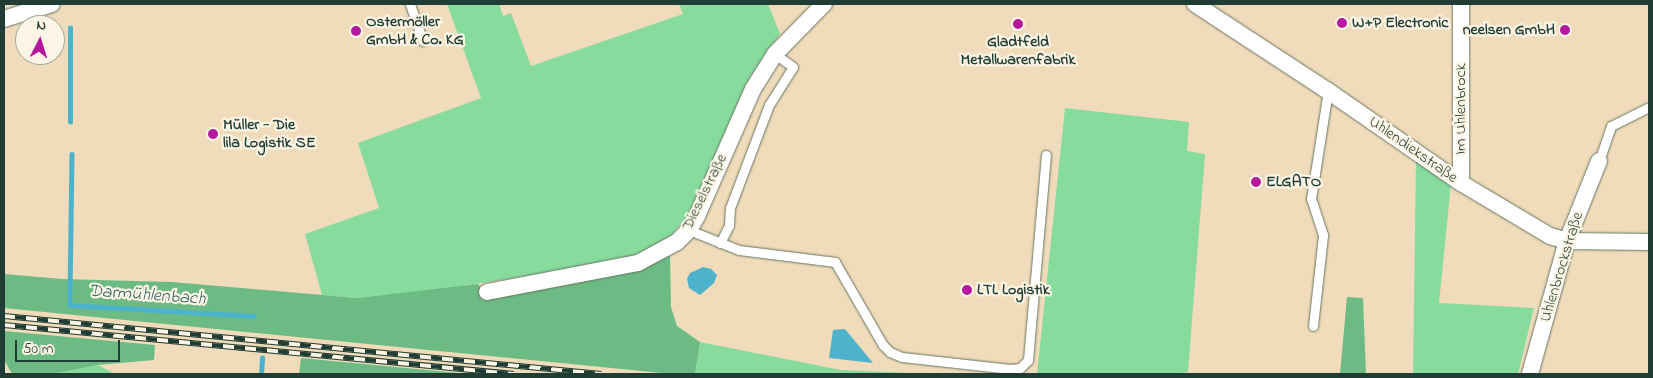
<!DOCTYPE html>
<html>
<head>
<meta charset="utf-8">
<style>
	body { margin:0 }
	#map { position:relative; width:1653px; height:378px; overflow:hidden; background:#f0dcba; font-family:"Indie Flower",sans-serif }
	div>[style] { position:absolute }
	.green>* { inset:0; background:#87db9d }
	.forest>* { inset:0; background:#6dbb84 }
	.water>* { inset:0; background:#4db3cc }
	.stream>* { height:4.5px; margin:-2.25px; padding:0 2.25px; transform-origin:2.25px; border-radius:2.25px; background:#4db3cc }
	.roads { filter:drop-shadow(0 0 1px #687563) drop-shadow(0 0 1px #687563) }
	.lane>* { height:9px; margin:-4.5px; padding:0 4.5px; transform-origin:4.5px; border-radius:4.5px; background:#fff }
	.street>* { height:16px; margin:-8px; padding:0 8px; transform-origin:8px; border-radius:8px; background:#fff }
	.rail>* { height:5.5px; margin-top:-2.75px; transform-origin:0; background:repeating-linear-gradient(90deg,#fcf5e5 0 11px,#1f3d34 0 22px); box-sizing:border-box; border-block:1px solid #1f3d34 }
	.dots>* { width:14px; height:14px; translate:-50% -50%; box-sizing:border-box; border:2px solid #fcf5e5; border-radius:50% }
	span { translate:-50% -50%; white-space:nowrap; text-align:center; line-height:1.15; -webkit-text-stroke:4.5px #fcf5e5; paint-order:stroke }
	.poi-label { font-size:16px; color:#1f3d34; font-weight:700 }
	.left { translate:0 -50%; text-align:left }
	.right { translate:-100% -50%; text-align:right }
	.street-label { font-size:16px; color:#1f3d34 }
	.water-label { font-size:18px; color:#2d6062; font-style:italic }
	.frame { position:absolute; inset:0; border:5px solid #1f3d34; pointer-events:none }
	.north { position:absolute; left:15px; top:15px; width:50px; height:50px; box-sizing:border-box; background:#fcf5e5; border:1px solid #a4ab9e; border-radius:50%; rotate:5deg; font-size:14px; font-weight:700; line-height:20px; text-align:center; color:#1f3d34 }
	.north::after { content:''; display:block; margin:auto; width:18px; height:22px; background:#b5179e; clip-path:polygon(50% 0,100% 100%,50% 72%,0 100%) }
	.scale { position:absolute; left:15px; top:340px; width:105px; height:22px; box-sizing:border-box; border:2px solid #1f3d34; border-top:0; padding-left:6px; font-size:15px; line-height:18px; white-space:nowrap; color:#1f3d34; -webkit-text-stroke:4px #fcf5e5; paint-order:stroke }
</style>
</head>
<body>
<div id="map">
	<div class="green">
		<i style="clip-path:polygon(447px 4px,499px 4px,503px 16px,511px 13px,531px 66px,683px 14px,679px 4px,768px 4px,780px 34px,752px 74px,692px 210px,671px 236px,633px 257px,538px 274px,449px 288px,357px 298px,322px 295px,305px 234px,379px 208px,358px 143px,481px 98px)"></i>
		<i style="clip-path:polygon(1065px 108px,1189px 122px,1187px 151px,1205px 154px,1188px 372px,1177px 374px,1037px 374px)"></i>
		<i style="clip-path:polygon(1416px 160px,1451px 183px,1439px 303px,1534px 308px,1518px 374px,1413px 374px)"></i>
		<i style="clip-path:polygon(700px 342px,841px 370px,933px 374px,695px 374px)"></i>
		<i style="clip-path:polygon(98px 365px,115px 374px,52px 374px)"></i>
	</div>
	<div class="forest">
		<i style="clip-path:polygon(670px 256px,671px 307px,677px 326px,700px 342px,695px 374px,672px 374px,4px 308px,4px 274px,62px 279px,172px 282px,357px 298px,478px 284px,487px 296px)"></i>
		<i style="clip-path:polygon(1347px 297px,1363px 298px,1366px 374px,1340px 374px)"></i>
		<i style="clip-path:polygon(4px 331px,155px 345px,154px 360px,98px 365px,52px 374px,12px 374px,4px 360px)"></i>
		<i style="clip-path:polygon(301px 358px,469px 374px,299px 374px)"></i>
	</div>
	<div class="water">
		<i style="clip-path:polygon(703px 267px,711px 269px,717px 275px,714px 283px,700px 295px,689px 288px,687px 279px,690px 273px)"></i>
		<i style="clip-path:polygon(845px 329px,873px 363px,829px 358px,833px 330px)"></i>
	</div>
	<div class="stream">
		<i style="left:70px;top:122px;width:94px;rotate:-90deg"></i>
		<i style="left:72px;top:154px;width:151px;rotate:90.8deg"></i>
		<i style="left:70px;top:305px;width:184px;rotate:3.4deg"></i>
		<i style="left:261px;top:374px;width:16px;rotate:-86deg"></i>
	</div>
	<div class="roads">
		<div class="lane">
			<i style="left:410px;top:4px;width:39px;rotate:71deg"></i>
			<i style="left:1599px;top:161px;width:37px;rotate:-71deg"></i>
			<i style="left:1611px;top:126px;width:42px;rotate:-26.6deg"></i>
			<i style="left:689px;top:230px;width:54px;rotate:21.8deg"></i>
			<i style="left:739px;top:250px;width:97px;rotate:7.1deg"></i>
			<i style="left:835px;top:262px;width:96px;rotate:60deg"></i>
			<i style="left:883px;top:345px;width:10px;rotate:45deg"></i>
			<i style="left:890px;top:352px;width:13px;rotate:23deg"></i>
			<i style="left:902px;top:357px;width:109px;rotate:6.3deg"></i>
			<i style="left:1010px;top:369px;width:10px;rotate:-6deg"></i>
			<i style="left:1020px;top:368px;width:11px;rotate:-45deg"></i>
			<i style="left:1028px;top:360px;width:206px;rotate:-85deg"></i>
			<i style="left:720px;top:243px;width:20px;rotate:-63deg"></i>
			<i style="left:729px;top:225px;width:17px;rotate:-87deg"></i>
			<i style="left:730px;top:208px;width:110px;rotate:-69.3deg"></i>
			<i style="left:769px;top:105px;width:45px;rotate:-57.7deg"></i>
			<i style="left:793px;top:67px;width:22px;rotate:-144deg"></i>
			<i style="left:1313px;top:326px;width:92px;rotate:-83.7deg"></i>
			<i style="left:1323px;top:235px;width:38px;rotate:-108deg"></i>
			<i style="left:1311px;top:199px;width:109px;rotate:-81.1deg"></i>
		</div>
		<div class="street">
			<i style="left:1195px;top:4px;width:159px;rotate:33.2deg"></i>
			<i style="left:1328px;top:91px;width:162px;rotate:34.7deg"></i>
			<i style="left:1461px;top:183px;width:104px;rotate:30.8deg"></i>
			<i style="left:1550px;top:236px;width:18px;rotate:16deg"></i>
			<i style="left:1567px;top:241px;width:82px;rotate:0.7deg"></i>
			<i style="left:1461px;top:4px;width:179px;rotate:90deg"></i>
			<i style="left:4px;top:19px;width:50px;rotate:-17.4deg"></i>
			<i style="left:487px;top:292px;width:154px;rotate:-10.9deg"></i>
			<i style="left:638px;top:263px;width:44px;rotate:-28.3deg"></i>
			<i style="left:677px;top:242px;width:17px;rotate:-45deg"></i>
			<i style="left:689px;top:230px;width:16px;rotate:-60deg"></i>
			<i style="left:697px;top:216px;width:139px;rotate:-66.2deg"></i>
			<i style="left:753px;top:89px;width:41px;rotate:-57.8deg"></i>
			<i style="left:775px;top:54px;width:70px;rotate:-45.6deg"></i>
			<i style="left:1530px;top:374px;width:138px;rotate:-74.5deg"></i>
			<i style="left:1567px;top:241px;width:86px;rotate:-68.2deg"></i>
		</div>
	</div>
	<div class="rail">
		<i style="left:4px;top:316px;width:600px;rotate:5.55deg"></i>
		<i style="left:4px;top:325px;width:512px;rotate:5.49deg"></i>
	</div>
	<div class="dots">
		<i style="left:1342px;top:23px;background:#b5179e"></i>
		<i style="left:1018px;top:24px;background:#b5179e"></i>
		<i style="left:1565px;top:30px;background:#b5179e"></i>
		<i style="left:356px;top:31px;background:#b5179e"></i>
		<i style="left:213px;top:134px;background:#b5179e"></i>
		<i style="left:1256px;top:182px;background:#b5179e"></i>
		<i style="left:967px;top:290px;background:#b5179e"></i>
	</div>
	<div class="poi-label">
		<span class="left" style="left:366px;top:31px">Ostermöller<br>GmbH &amp; Co. KG</span>
		<span class="left" style="left:1352px;top:23px">W+P Electronic</span>
		<span class="right" style="left:1555px;top:30px">neelsen GmbH</span>
		<span style="left:1018px;top:51px">Gladtfeld<br>Metallwarenfabrik</span>
		<span class="left" style="left:223px;top:134px">Müller - Die<br>lila Logistik SE</span>
		<span class="left" style="left:1266px;top:182px">ELGATO</span>
		<span class="left" style="left:977px;top:290px">LTL Logistik</span>
	</div>
	<div class="street-label">
		<span style="left:1461px;top:109px;rotate:-90deg">Im Uhlenbrock</span>
		<span style="left:1413px;top:150px;rotate:35deg">Uhlendiekstraße</span>
		<span style="left:705px;top:192px;rotate:-64deg">Dieselstraße</span>
		<span style="left:1562px;top:267px;rotate:-73deg">Uhlenbrockstraße</span>
	</div>
	<div class="water-label">
		<span style="left:147px;top:296px;rotate:4deg">Darmühlenbach</span>
	</div>
	<div class="frame"></div>
	<div class="north">N</div>
	<div class="scale">50 m</div>
</div>
</body>
</html>
